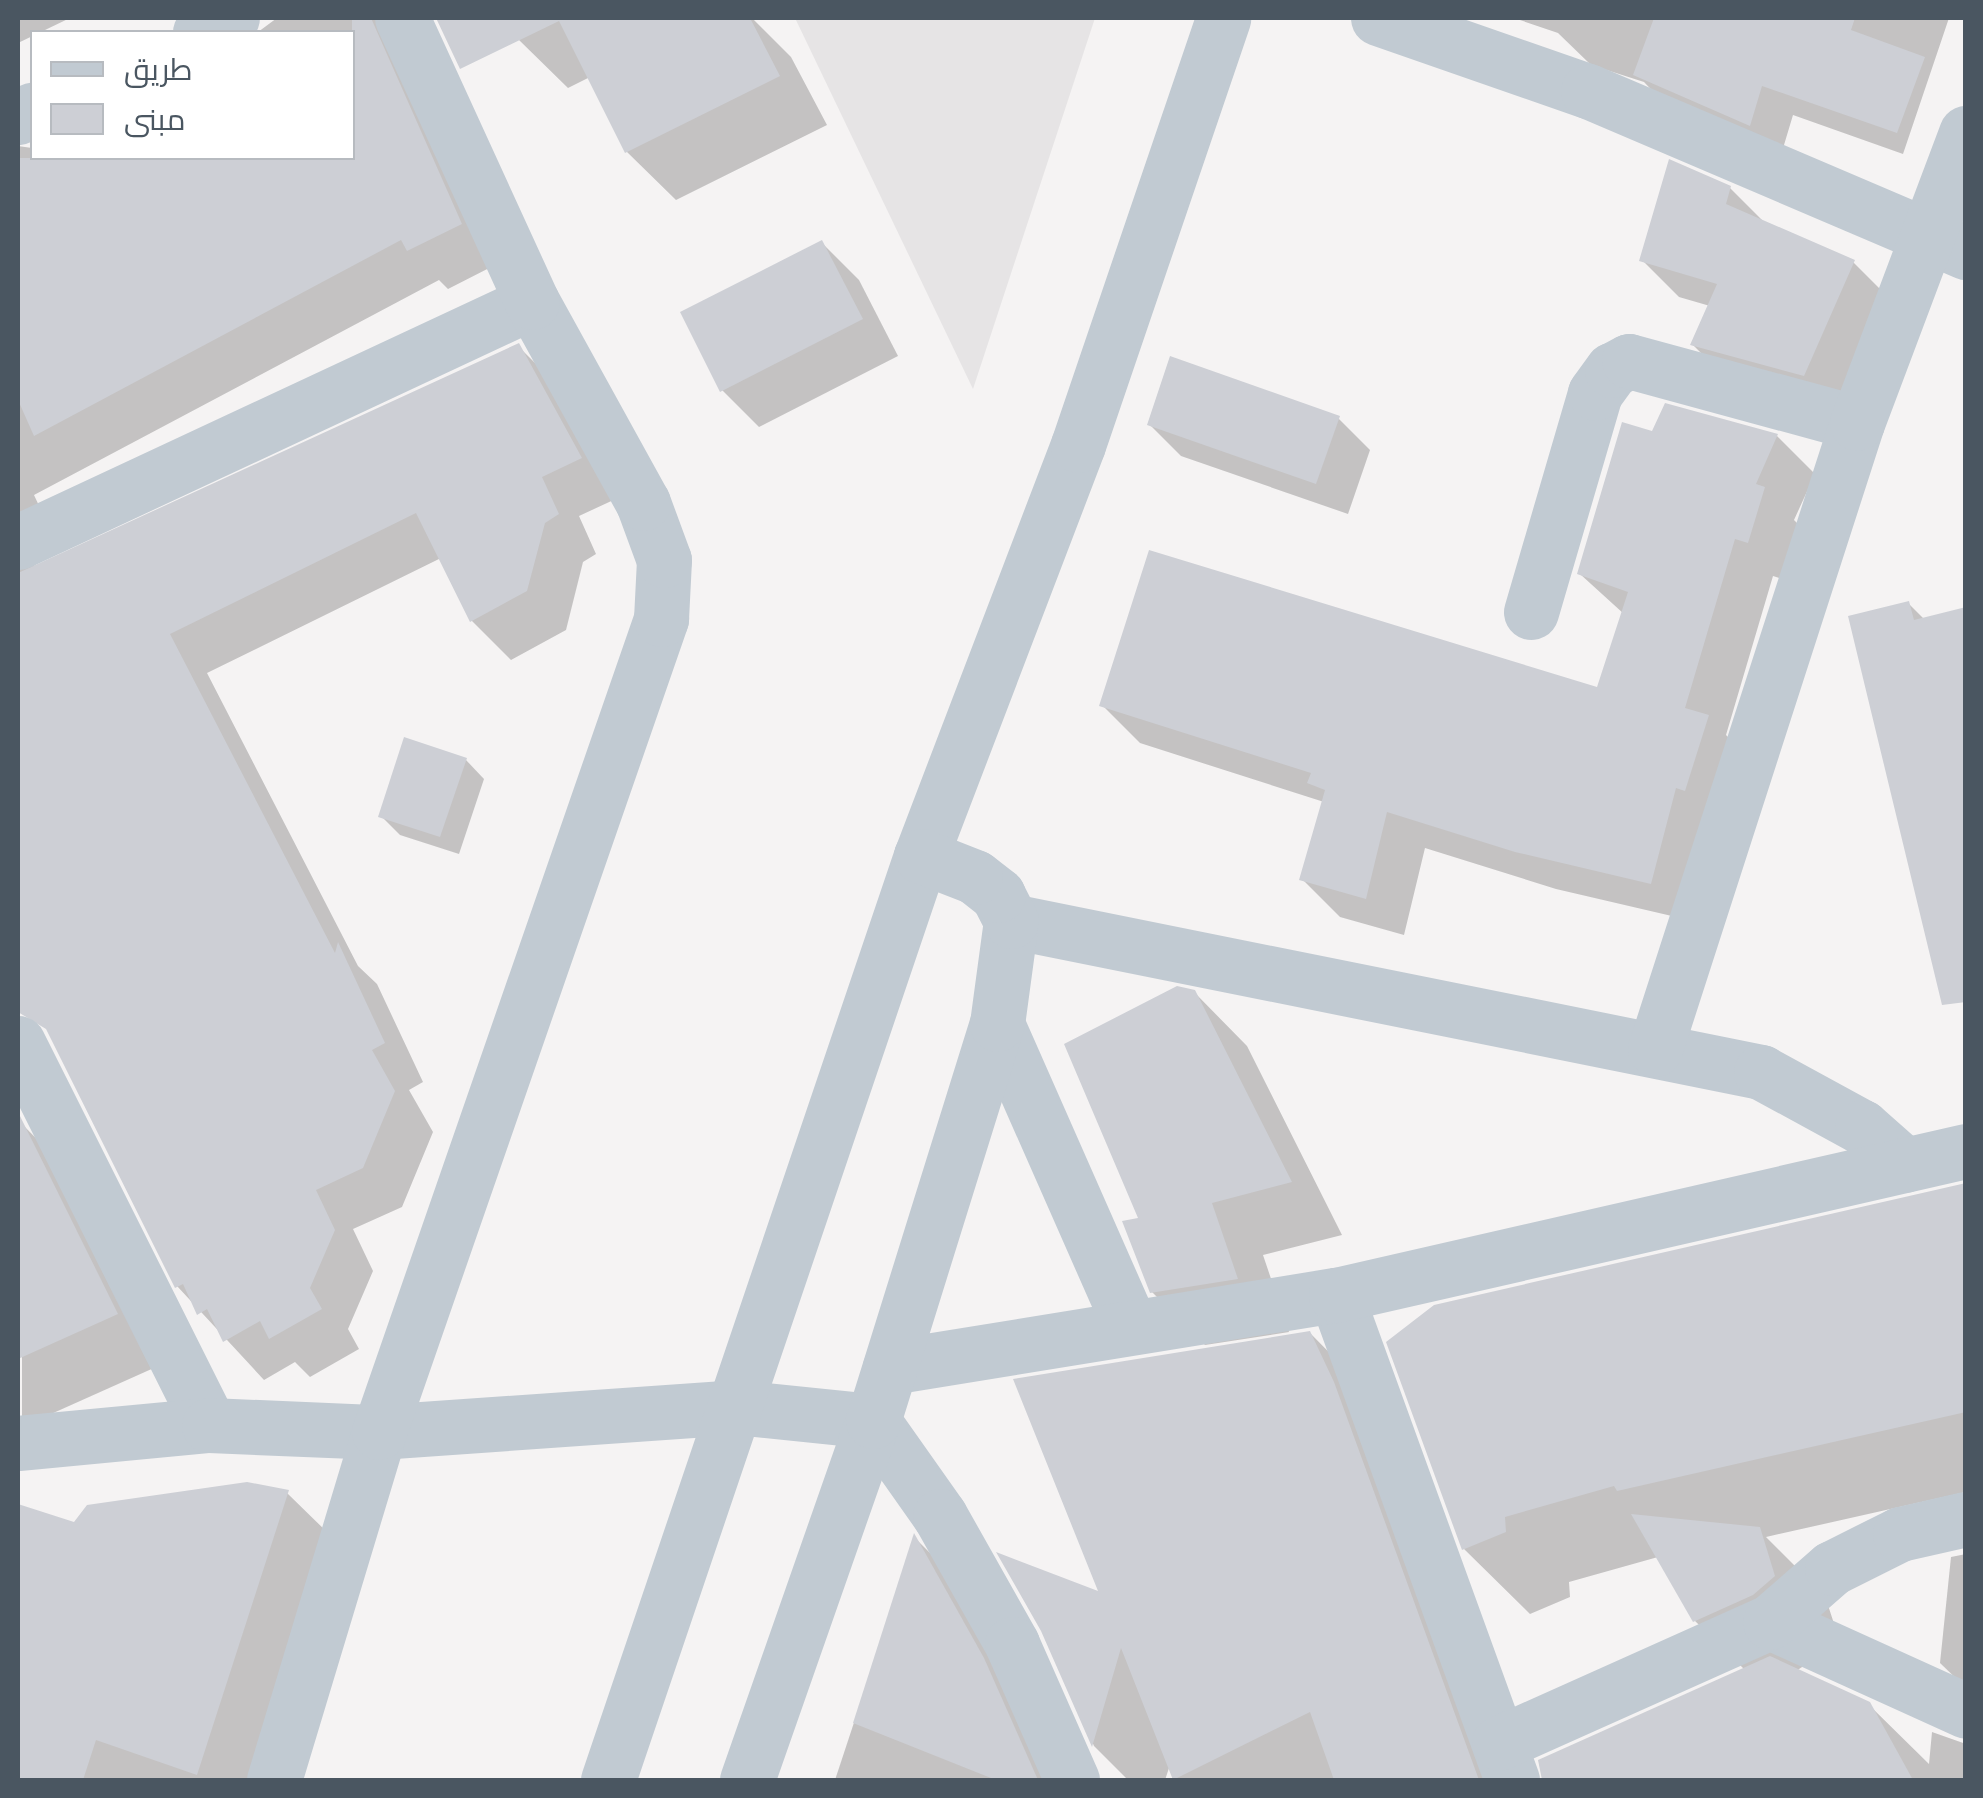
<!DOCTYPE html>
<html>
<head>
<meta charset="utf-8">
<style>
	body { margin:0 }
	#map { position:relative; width:1983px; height:1798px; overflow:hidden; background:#f5f3f3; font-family:Quicksand,Cairo,sans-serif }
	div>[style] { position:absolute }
	.education>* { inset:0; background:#e6e4e5 }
	.shadow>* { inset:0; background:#0003 }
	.building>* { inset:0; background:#cdcfd5 }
	.minor>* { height:55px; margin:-27.5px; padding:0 27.5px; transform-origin:27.5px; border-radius:27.5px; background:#c1cad2 }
	.tertiary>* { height:55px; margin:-27.5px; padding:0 27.5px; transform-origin:27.5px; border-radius:27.5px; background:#c1cad2 }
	span { translate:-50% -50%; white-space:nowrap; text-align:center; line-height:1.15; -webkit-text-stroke:10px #fff; paint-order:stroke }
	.frame { position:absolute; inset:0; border:20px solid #4a5661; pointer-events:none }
	.legend { position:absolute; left:30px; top:30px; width:325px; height:130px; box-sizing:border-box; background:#fff; border:2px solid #b7bbc0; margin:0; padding:12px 18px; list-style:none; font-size:30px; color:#4a5661 }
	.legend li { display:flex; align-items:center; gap:20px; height:50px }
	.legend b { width:50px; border:2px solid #b7bbc0 }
</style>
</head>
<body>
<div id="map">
	<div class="education">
		<i style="clip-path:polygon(795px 18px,1095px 18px,973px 389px)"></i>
	</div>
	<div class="shadow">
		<i style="clip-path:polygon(18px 18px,70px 18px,18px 43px)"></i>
		<i style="clip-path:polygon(277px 18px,397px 18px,499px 263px,448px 289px,439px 280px,34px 495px,58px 546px,29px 570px,518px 346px,557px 385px,620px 497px,579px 516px,596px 554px,583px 562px,566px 630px,511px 660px,472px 621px,441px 558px,207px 673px,358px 966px,377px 984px,423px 1082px,409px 1090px,433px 1132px,402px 1207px,353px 1229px,373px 1271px,348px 1329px,359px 1349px,310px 1377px,295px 1362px,264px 1380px,177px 1286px,60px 994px,18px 910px,18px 796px,36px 788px,18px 748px,18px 146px,32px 148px,32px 158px,352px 158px,352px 32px,258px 32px)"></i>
		<i style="clip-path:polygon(508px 18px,752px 18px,791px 57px,827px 125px,676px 200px,627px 152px,590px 77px,568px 88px,519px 40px)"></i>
		<i style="clip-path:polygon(1514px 18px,1949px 18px,1903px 154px,1793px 115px,1781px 155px,1667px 106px,1644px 82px,1591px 65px,1558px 33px)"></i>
		<i style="clip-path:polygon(1730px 188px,1767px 225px,1853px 262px,1891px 300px,1841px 412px,1730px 382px,1693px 345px,1710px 306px,1679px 297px,1642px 260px)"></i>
		<i style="clip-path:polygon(822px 243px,859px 280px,898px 356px,759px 427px,722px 390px)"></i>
		<i style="clip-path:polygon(1338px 418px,1370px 450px,1348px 514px,1181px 456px,1150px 425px)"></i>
		<i style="clip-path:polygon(1654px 434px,1777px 436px,1815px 474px,1794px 520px,1802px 528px,1786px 580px,1773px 576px,1726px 735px,1746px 755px,1689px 920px,1556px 889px,1425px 848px,1404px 935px,1340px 917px,1302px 879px,1324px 802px,1140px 743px,1102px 705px,1599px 690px,1624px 614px,1580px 574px)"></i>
		<i style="clip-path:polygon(1909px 604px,1925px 620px,1966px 997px)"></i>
		<i style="clip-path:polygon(466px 760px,484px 779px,459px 854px,400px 835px,381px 816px)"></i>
		<i style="clip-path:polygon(1194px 992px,1247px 1046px,1342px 1235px,1263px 1255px,1289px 1332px,1205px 1345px,1152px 1292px,1141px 1220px)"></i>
		<i style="clip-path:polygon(22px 1124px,70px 1173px,165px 1363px,22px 1427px)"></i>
		<i style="clip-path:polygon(1966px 1186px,1966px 1492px,1766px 1537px,1825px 1596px,1840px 1642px,1796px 1671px,1868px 1704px,1929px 1764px,1932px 1732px,1966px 1744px,1966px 1780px,1562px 1780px,1542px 1761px,1745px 1670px,1695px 1621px,1658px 1557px,1569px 1582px,1570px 1597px,1530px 1614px,1464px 1549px,1389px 1342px)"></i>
		<i style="clip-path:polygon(1310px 1333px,1374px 1398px,1517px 1780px,1178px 1780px,1170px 1765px,1165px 1780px,1128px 1780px,1094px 1746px,1043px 1630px,1102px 1596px)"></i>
		<i style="clip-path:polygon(287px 1493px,329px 1534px,249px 1780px,18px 1780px,18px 1544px,31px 1511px,74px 1525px)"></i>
		<i style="clip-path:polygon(915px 1538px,975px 1598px,1071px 1780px,835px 1780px)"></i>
		<i style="clip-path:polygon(1966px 1554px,1966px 1688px,1940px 1663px,1951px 1557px)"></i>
	</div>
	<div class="building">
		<i style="clip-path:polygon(352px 18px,371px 18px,462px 224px,407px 251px,401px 240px,34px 436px,18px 400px,18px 158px,352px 158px)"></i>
		<i style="clip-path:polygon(436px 18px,750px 18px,780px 76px,625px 153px,559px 21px,460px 69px)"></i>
		<i style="clip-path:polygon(1654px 18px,1855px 18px,1851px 30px,1925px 57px,1897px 133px,1762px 86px,1750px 126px,1633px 75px)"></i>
		<i style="clip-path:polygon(1669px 159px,1731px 186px,1726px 204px,1855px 260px,1804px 376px,1690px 345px,1717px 284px,1639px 261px)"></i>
		<i style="clip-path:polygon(822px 240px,863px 319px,720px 392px,680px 312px)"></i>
		<i style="clip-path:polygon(519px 343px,582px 458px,542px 477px,559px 514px,545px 523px,527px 591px,470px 622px,416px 513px,170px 634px,335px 953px,338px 942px,385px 1043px,372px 1050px,395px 1091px,363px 1168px,316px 1190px,335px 1230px,310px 1288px,322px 1309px,269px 1339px,260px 1321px,223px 1342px,207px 1309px,197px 1315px,183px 1284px,175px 1288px,46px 1029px,18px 1012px,18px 573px)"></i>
		<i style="clip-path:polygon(1170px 356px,1340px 416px,1316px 484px,1147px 425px)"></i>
		<i style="clip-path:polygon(1665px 403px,1778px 434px,1756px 484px,1765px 487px,1748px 543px,1735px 539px,1685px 708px,1709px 715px,1685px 791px,1676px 788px,1651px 884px,1515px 852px,1387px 812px,1366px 899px,1299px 880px,1325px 790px,1307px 783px,1311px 773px,1099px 706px,1149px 550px,1597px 687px,1628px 592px,1577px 574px,1622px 422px,1652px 431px)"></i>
		<i style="clip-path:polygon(1909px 601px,1914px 620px,1966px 607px,1966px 1002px,1942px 1005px,1848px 616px)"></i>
		<i style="clip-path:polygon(404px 737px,467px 758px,440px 837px,378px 817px)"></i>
		<i style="clip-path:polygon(1177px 986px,1195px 990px,1292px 1182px,1212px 1203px,1238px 1279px,1150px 1293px,1122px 1221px,1138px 1218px,1064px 1044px)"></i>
		<i style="clip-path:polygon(18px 1112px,118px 1314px,18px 1359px)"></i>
		<i style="clip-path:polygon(1966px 1183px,1966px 1412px,1617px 1491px,1614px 1486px,1505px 1517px,1506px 1532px,1462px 1550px,1386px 1342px,1434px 1305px)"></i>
		<i style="clip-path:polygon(1310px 1331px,1334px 1382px,1479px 1780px,1334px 1780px,1310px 1712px,1173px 1780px,1121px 1648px,1092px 1747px,1041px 1631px,996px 1552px,1098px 1591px,1013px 1379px)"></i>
		<i style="clip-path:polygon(247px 1482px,289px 1490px,197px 1775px,96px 1740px,83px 1780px,18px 1780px,18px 1504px,74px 1522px,87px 1505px)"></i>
		<i style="clip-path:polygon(1631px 1514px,1760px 1527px,1775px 1576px,1753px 1595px,1693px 1622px)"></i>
		<i style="clip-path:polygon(914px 1533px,984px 1658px,1038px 1780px,996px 1780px,853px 1723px)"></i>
		<i style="clip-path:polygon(1770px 1656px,1870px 1702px,1913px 1780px,1542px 1780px,1538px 1760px)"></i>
	</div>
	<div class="minor">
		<i style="left:1378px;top:18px;width:222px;rotate:19.2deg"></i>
		<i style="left:1588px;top:91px;width:411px;rotate:23.1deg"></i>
		<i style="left:200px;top:32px;width:35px;rotate:-24deg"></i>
		<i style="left:18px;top:117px;width:16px;rotate:-27deg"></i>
		<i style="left:18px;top:542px;width:567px;rotate:-25.03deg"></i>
		<i style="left:1531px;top:612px;width:228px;rotate:-73.7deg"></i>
		<i style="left:1595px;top:393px;width:29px;rotate:-54deg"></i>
		<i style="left:1612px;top:370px;width:19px;rotate:-28deg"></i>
		<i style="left:1629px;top:361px;width:236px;rotate:15.2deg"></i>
		<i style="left:1011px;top:921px;width:765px;rotate:11.38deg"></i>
		<i style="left:1761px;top:1072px;width:115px;rotate:28.6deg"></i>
		<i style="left:1862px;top:1127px;width:57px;rotate:41.5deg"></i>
		<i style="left:997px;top:1024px;width:330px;rotate:66.2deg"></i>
		<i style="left:18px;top:1043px;width:427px;rotate:63.4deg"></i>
		<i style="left:1655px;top:1049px;width:658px;rotate:-72.12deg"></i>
		<i style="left:1857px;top:423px;width:310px;rotate:-69.4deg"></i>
		<i style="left:1336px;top:1295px;width:516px;rotate:70.05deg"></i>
		<i style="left:890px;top:1367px;width:452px;rotate:-9.2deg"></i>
		<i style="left:1336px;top:1295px;width:646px;rotate:-12.88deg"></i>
		<i style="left:18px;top:1443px;width:192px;rotate:-5.4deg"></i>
		<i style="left:209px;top:1425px;width:170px;rotate:2.4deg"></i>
		<i style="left:379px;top:1432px;width:357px;rotate:-4deg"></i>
		<i style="left:735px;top:1407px;width:139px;rotate:5.8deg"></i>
		<i style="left:873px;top:1421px;width:116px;rotate:54.8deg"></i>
		<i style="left:940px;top:1516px;width:147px;rotate:60.6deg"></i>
		<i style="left:1012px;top:1644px;width:149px;rotate:66.2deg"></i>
		<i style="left:1770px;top:1622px;width:215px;rotate:24.4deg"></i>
		<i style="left:1499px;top:1743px;width:297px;rotate:-24.1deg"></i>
		<i style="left:1770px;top:1622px;width:82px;rotate:-41.1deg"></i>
		<i style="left:1832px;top:1568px;width:76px;rotate:-26.6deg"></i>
		<i style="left:1900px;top:1534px;width:68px;rotate:-12.8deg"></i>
		<i style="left:274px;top:1780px;width:363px;rotate:-73.2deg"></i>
		<i style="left:379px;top:1432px;width:861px;rotate:-70.87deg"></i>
		<i style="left:661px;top:619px;width:59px;rotate:-87.1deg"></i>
		<i style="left:664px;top:560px;width:61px;rotate:-110.2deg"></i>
		<i style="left:643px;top:503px;width:230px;rotate:-118.9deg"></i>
		<i style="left:532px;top:302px;width:312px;rotate:-114.6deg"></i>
	</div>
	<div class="tertiary">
		<i style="left:608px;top:1780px;width:976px;rotate:-71.29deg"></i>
		<i style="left:921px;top:856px;width:440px;rotate:-69.1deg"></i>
		<i style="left:1078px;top:445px;width:451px;rotate:-71.2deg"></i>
		<i style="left:747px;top:1780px;width:380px;rotate:-70.7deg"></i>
		<i style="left:873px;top:1421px;width:416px;rotate:-72.7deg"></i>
		<i style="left:997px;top:1024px;width:104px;rotate:-82.3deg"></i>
		<i style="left:1011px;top:921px;width:29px;rotate:-117deg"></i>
		<i style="left:998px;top:895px;width:29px;rotate:-142deg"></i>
		<i style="left:975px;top:877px;width:58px;rotate:-158.7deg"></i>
	</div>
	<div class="frame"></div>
	<ul class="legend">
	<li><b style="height:12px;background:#c1cad2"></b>طريق</li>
	<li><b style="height:28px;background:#cdcfd5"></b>مبنى</li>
	</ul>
</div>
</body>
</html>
